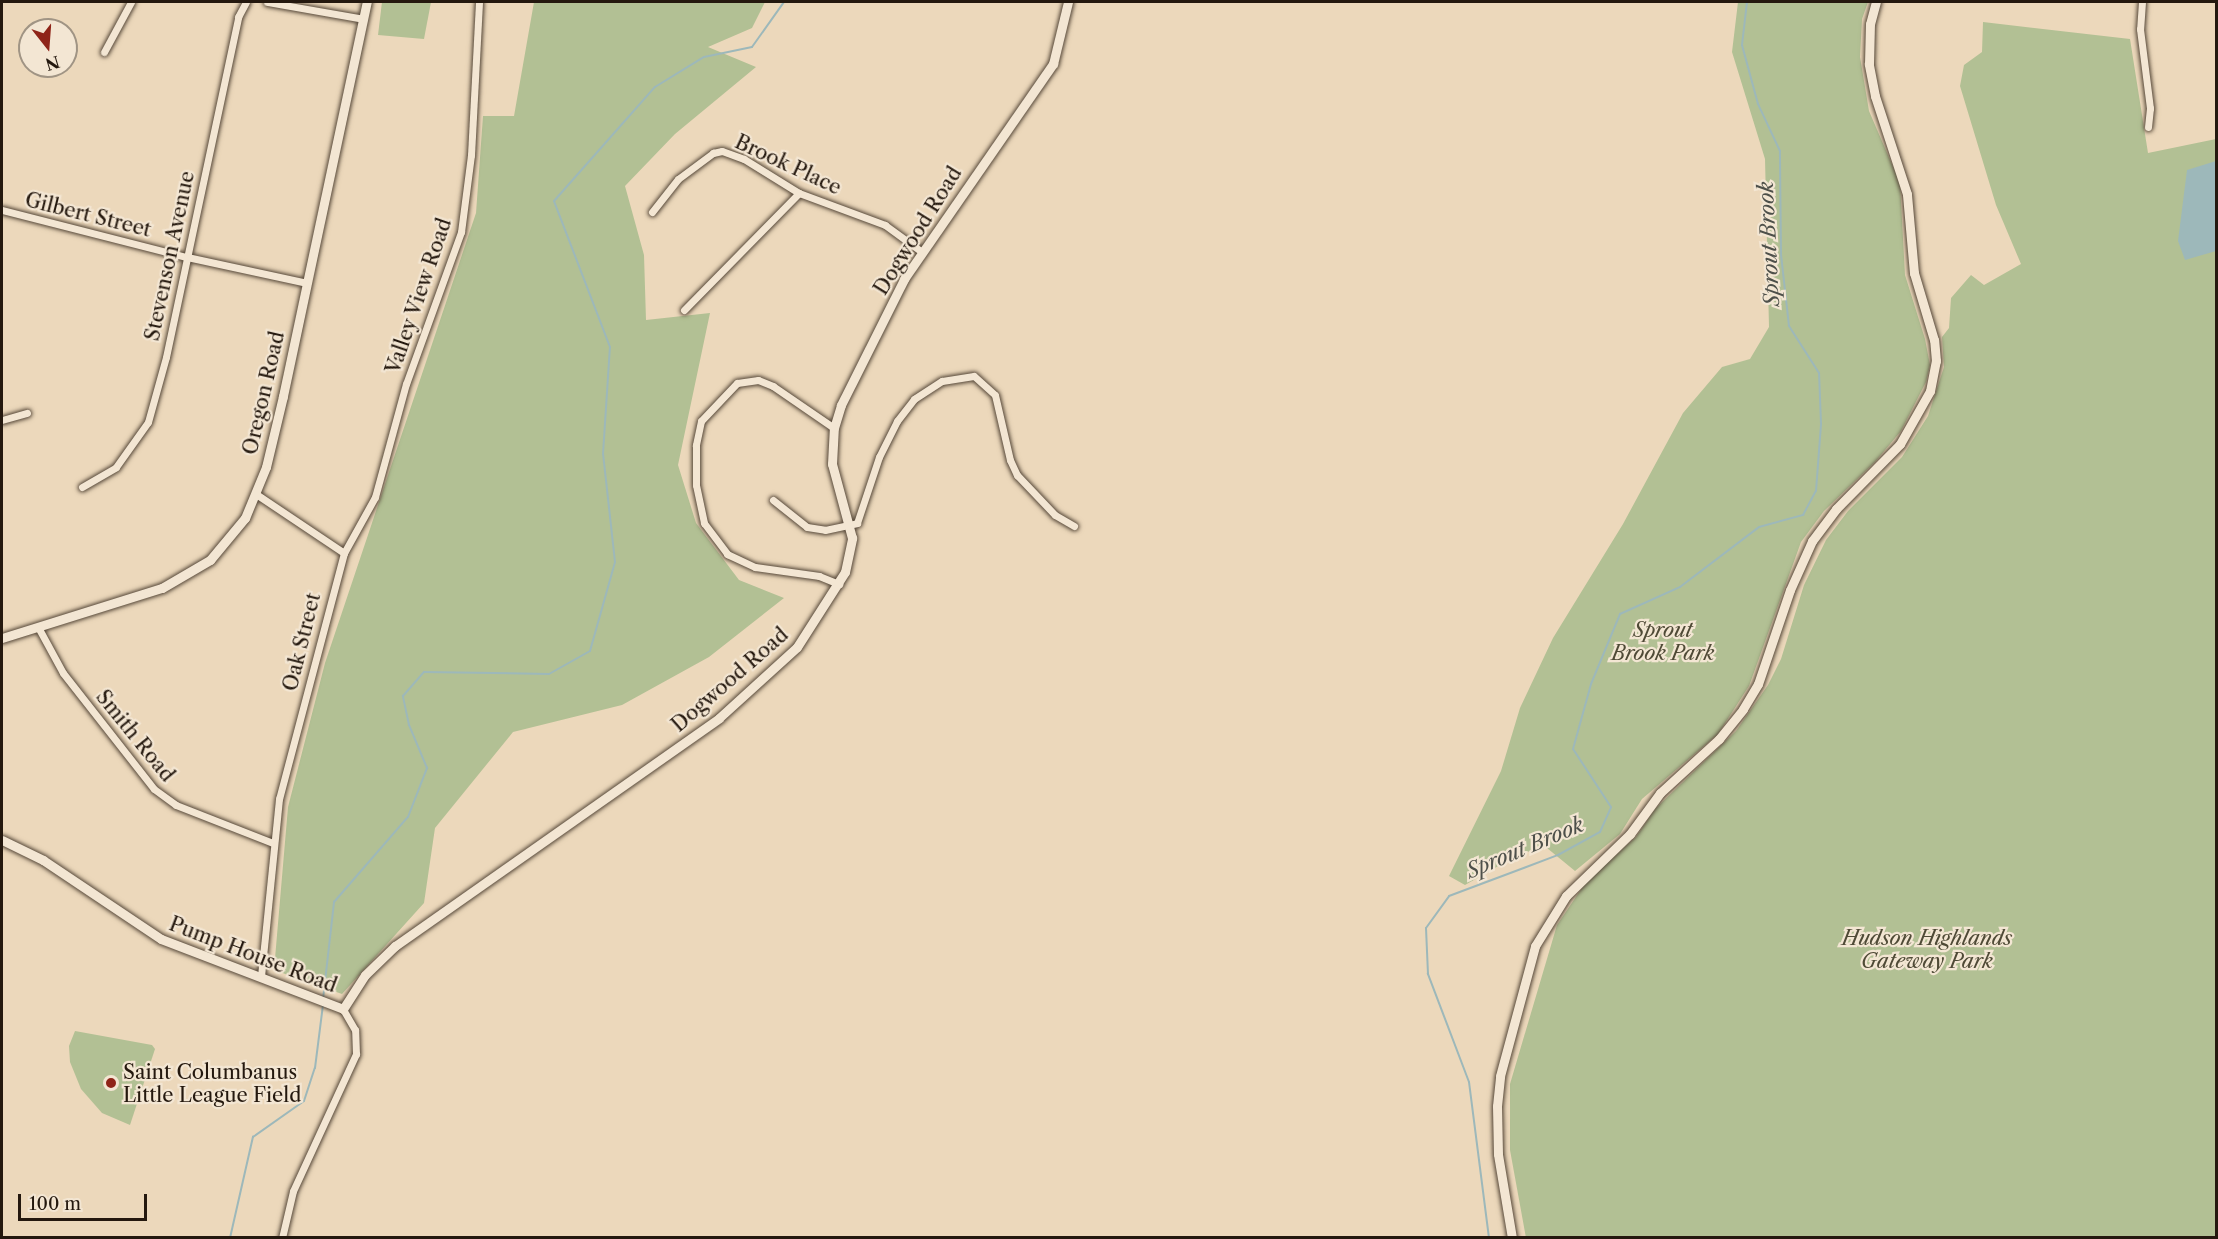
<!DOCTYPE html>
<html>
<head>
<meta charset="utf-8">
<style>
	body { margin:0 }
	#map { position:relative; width:2218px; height:1239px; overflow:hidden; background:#ecd8bb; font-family:"Libre Caslon Text",serif }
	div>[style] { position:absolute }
	.green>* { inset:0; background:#b2c094 }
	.water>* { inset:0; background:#9db8ba }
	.stream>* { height:2px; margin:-1px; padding:0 1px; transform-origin:1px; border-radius:1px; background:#9db8ba }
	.roads { filter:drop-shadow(0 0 2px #564839) drop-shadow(0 0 2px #564839) }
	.street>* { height:7px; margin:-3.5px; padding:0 3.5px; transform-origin:3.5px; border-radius:3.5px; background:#f3e6d3 }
	.secondary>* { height:9px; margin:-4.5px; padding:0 4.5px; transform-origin:4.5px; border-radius:4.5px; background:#f3e6d3 }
	.dots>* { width:16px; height:16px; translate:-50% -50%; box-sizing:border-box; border:3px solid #f3e6d3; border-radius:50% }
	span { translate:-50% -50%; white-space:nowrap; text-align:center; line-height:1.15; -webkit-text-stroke:4.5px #f3e6d3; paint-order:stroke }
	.street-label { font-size:20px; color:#24180e }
	.park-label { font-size:20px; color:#4f4a36; font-style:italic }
	.poi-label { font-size:20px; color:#24180e }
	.left { translate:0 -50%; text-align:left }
	.water-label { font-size:21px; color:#4e504a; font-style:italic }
	.frame { position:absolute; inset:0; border:3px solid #24180e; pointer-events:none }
	.north { position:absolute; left:18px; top:18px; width:60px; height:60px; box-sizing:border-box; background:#f3e6d3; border:2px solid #a09484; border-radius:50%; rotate:163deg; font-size:16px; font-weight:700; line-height:24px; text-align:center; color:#24180e }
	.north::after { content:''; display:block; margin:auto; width:21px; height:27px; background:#8f2418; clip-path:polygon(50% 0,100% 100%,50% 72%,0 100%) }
	.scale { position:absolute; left:18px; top:1194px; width:129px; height:27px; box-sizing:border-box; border:3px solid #24180e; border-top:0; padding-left:8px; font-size:18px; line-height:21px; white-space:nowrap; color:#24180e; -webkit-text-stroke:4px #f3e6d3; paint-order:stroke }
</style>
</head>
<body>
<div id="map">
	<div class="green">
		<i style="clip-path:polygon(382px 2px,431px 2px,424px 39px,378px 35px)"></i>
		<i style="clip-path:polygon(534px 2px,765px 2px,752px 28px,708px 47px,756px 67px,675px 134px,625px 186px,644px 255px,646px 320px,710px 313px,678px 465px,696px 523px,739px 580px,784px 598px,709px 657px,622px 705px,513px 732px,435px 828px,424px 903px,342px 994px,274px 970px,288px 807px,325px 663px,476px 213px,483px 116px,514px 116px)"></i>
		<i style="clip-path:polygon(1738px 2px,1868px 2px,1862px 19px,1860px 57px,1869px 111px,1900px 183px,1905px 275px,1925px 339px,1930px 365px,1926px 382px,1901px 431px,1875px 462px,1824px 511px,1801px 542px,1749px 686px,1718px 734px,1642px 799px,1620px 834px,1575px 871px,1547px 848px,1521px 853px,1465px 885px,1449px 876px,1501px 771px,1520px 708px,1553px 638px,1623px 524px,1683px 413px,1722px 367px,1750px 359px,1769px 327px,1765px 159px,1732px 52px)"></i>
		<i style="clip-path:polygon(1983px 22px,2130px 39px,2148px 153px,2216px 139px,2216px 1237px,1526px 1238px,1510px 1150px,1510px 1084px,1557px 925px,1586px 882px,1636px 837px,1655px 809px,1736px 731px,1768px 685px,1781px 659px,1804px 585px,1826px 540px,1848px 511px,1902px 457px,1928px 416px,1944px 367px,1942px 337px,1949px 328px,1951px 298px,1971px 275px,1984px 285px,2021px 264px,1996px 205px,1960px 86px,1964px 65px,1982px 52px)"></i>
		<i style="clip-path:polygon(75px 1031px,152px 1045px,155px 1049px,130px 1125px,102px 1113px,81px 1089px,70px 1062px,69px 1046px)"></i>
	</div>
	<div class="water">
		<i style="clip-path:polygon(2216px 161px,2216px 251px,2185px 260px,2178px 241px,2187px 170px)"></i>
	</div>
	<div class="stream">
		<i style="left:323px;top:999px;width:98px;rotate:-83.5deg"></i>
		<i style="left:334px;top:902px;width:113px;rotate:-49deg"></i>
		<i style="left:408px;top:817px;width:53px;rotate:-68.8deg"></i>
		<i style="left:427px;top:768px;width:47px;rotate:-112.7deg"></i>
		<i style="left:409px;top:725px;width:30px;rotate:-102deg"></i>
		<i style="left:403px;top:696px;width:32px;rotate:-49deg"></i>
		<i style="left:424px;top:672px;width:125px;rotate:0.9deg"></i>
		<i style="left:549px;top:674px;width:47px;rotate:-29.3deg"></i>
		<i style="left:590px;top:651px;width:92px;rotate:-74.3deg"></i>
		<i style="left:615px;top:562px;width:109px;rotate:-96.3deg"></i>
		<i style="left:603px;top:454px;width:107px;rotate:-86.3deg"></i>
		<i style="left:610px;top:347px;width:156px;rotate:-111deg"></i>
		<i style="left:554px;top:201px;width:152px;rotate:-48.5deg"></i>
		<i style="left:655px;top:87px;width:57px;rotate:-31.5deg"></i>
		<i style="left:704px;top:57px;width:49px;rotate:-11.8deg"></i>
		<i style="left:752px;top:47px;width:55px;rotate:-54.6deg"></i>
		<i style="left:230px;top:1238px;width:104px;rotate:-77.2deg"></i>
		<i style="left:253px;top:1137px;width:62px;rotate:-35.2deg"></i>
		<i style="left:304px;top:1101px;width:35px;rotate:-72deg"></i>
		<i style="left:315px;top:1068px;width:64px;rotate:-82.8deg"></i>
		<i style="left:1489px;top:1238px;width:157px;rotate:-97.3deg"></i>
		<i style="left:1469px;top:1082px;width:116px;rotate:-110.8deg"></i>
		<i style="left:1428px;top:974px;width:46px;rotate:-92.5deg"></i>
		<i style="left:1426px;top:928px;width:39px;rotate:-54deg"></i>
		<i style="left:1449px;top:896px;width:116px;rotate:-20.6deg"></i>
		<i style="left:1558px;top:855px;width:48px;rotate:-28.7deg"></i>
		<i style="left:1600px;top:832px;width:27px;rotate:-66deg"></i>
		<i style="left:1611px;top:807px;width:69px;rotate:-123.2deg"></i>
		<i style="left:1573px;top:749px;width:67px;rotate:-74.5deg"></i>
		<i style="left:1591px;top:684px;width:76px;rotate:-67.5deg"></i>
		<i style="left:1620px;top:614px;width:66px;rotate:-24.2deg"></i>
		<i style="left:1680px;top:587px;width:99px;rotate:-37.2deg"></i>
		<i style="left:1759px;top:527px;width:46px;rotate:-15.3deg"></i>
		<i style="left:1803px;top:515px;width:27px;rotate:-62deg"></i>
		<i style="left:1816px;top:491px;width:67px;rotate:-85.7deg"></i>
		<i style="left:1821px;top:424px;width:51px;rotate:-92.2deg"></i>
		<i style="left:1819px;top:373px;width:56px;rotate:-122.6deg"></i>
		<i style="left:1789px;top:326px;width:71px;rotate:-96.4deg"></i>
		<i style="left:1781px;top:255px;width:104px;rotate:-90.6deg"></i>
		<i style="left:1780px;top:151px;width:52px;rotate:-115.1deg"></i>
		<i style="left:1758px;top:104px;width:61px;rotate:-105.2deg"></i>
		<i style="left:1742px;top:45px;width:43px;rotate:-83.4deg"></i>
	</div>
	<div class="roads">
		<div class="street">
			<i style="left:267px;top:2px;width:98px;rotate:9.9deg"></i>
			<i style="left:2142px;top:2px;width:27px;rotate:94deg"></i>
			<i style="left:2140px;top:29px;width:80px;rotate:82.8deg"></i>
			<i style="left:2150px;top:108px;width:19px;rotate:96deg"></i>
			<i style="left:104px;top:52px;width:57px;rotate:-61.6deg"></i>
			<i style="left:2px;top:210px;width:191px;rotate:14.3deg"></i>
			<i style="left:187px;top:257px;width:123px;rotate:12.2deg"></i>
			<i style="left:652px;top:212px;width:42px;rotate:-51.8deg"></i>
			<i style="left:678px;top:179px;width:44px;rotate:-36.6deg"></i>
			<i style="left:713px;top:153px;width:9px;rotate:-13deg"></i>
			<i style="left:722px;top:151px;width:23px;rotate:20deg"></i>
			<i style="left:744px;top:159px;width:65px;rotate:31.7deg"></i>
			<i style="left:799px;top:193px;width:92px;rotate:20.4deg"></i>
			<i style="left:885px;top:225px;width:46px;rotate:36.1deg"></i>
			<i style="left:684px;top:310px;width:164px;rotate:-45.5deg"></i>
			<i style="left:2px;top:420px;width:26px;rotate:-16deg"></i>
			<i style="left:834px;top:428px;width:74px;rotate:-145.5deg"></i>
			<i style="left:773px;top:386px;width:16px;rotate:-158deg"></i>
			<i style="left:758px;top:380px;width:21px;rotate:172deg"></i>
			<i style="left:737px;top:383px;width:52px;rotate:133.5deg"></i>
			<i style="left:701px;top:421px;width:25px;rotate:102deg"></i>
			<i style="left:696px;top:445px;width:40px;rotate:90deg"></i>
			<i style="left:696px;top:485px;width:39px;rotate:78deg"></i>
			<i style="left:704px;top:523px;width:39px;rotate:53deg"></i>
			<i style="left:727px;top:554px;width:31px;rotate:25deg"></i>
			<i style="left:755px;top:567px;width:65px;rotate:8deg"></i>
			<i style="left:819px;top:576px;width:22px;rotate:22deg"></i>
			<i style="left:82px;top:487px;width:39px;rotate:-30deg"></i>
			<i style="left:116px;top:467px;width:55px;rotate:-54.6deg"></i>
			<i style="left:148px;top:422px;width:67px;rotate:-74.5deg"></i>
			<i style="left:166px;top:357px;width:348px;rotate:-78deg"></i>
			<i style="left:238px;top:17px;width:17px;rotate:-62deg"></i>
			<i style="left:256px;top:494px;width:106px;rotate:33.8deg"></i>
			<i style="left:344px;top:553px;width:254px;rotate:104.8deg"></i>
			<i style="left:279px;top:799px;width:177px;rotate:95.8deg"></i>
			<i style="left:773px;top:500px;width:43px;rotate:38.5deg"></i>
			<i style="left:807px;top:527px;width:18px;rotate:9deg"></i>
			<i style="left:825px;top:530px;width:33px;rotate:-12deg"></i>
			<i style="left:857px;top:523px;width:70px;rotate:-71.6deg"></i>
			<i style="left:879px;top:457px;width:40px;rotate:-63.4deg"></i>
			<i style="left:897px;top:421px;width:28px;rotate:-52deg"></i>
			<i style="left:914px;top:399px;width:33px;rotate:-33deg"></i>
			<i style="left:942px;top:381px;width:32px;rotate:-9deg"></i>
			<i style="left:974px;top:376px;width:28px;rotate:42deg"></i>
			<i style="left:995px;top:395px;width:67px;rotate:77deg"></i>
			<i style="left:1010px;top:460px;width:17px;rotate:65deg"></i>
			<i style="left:1017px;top:475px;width:55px;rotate:46.5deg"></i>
			<i style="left:1055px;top:515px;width:22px;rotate:30deg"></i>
			<i style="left:344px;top:553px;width:64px;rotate:-61deg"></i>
			<i style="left:375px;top:497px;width:117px;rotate:-74.7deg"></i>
			<i style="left:406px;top:384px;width:162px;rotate:-70.1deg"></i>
			<i style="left:461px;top:232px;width:78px;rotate:-82.6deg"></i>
			<i style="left:471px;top:155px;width:153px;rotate:-87deg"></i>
			<i style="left:38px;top:627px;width:52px;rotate:61.5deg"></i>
			<i style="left:63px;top:673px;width:147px;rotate:51.9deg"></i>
			<i style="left:154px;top:789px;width:27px;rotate:36deg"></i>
			<i style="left:176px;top:805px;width:104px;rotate:21.4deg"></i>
			<i style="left:282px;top:1238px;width:48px;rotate:-76.8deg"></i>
			<i style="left:293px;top:1191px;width:151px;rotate:-65.3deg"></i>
			<i style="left:356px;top:1054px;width:24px;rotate:-92deg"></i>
			<i style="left:355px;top:1030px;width:24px;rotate:-120deg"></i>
		</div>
		<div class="secondary">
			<i style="left:2px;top:638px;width:168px;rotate:-17.4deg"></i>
			<i style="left:162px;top:588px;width:56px;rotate:-30.3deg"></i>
			<i style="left:210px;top:560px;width:55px;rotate:-50.2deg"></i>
			<i style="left:245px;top:518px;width:55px;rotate:-67.6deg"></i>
			<i style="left:266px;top:467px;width:73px;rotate:-76.5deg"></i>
			<i style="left:283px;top:396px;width:403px;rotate:-78deg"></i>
			<i style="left:2px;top:840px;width:46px;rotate:26deg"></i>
			<i style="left:43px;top:860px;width:142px;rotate:33.8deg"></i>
			<i style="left:161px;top:939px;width:195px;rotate:21deg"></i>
			<i style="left:343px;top:1009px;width:40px;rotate:-57.1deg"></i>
			<i style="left:365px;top:975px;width:42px;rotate:-44deg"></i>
			<i style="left:395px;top:946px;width:396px;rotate:-35.1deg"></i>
			<i style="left:719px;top:718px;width:105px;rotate:-42.3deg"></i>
			<i style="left:797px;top:647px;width:89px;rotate:-57.4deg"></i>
			<i style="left:845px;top:572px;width:35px;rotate:-78deg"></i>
			<i style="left:852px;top:538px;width:77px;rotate:-105.1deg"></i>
			<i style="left:832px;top:464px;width:36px;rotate:-87deg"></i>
			<i style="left:834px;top:428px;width:24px;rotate:-73deg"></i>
			<i style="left:841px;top:405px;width:141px;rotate:-63.4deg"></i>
			<i style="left:904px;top:279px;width:262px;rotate:-55.3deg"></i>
			<i style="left:1053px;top:64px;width:64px;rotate:-76.4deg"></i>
			<i style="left:1512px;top:1238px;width:85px;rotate:-99.5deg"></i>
			<i style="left:1498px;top:1154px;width:48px;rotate:-91.2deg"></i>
			<i style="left:1497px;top:1106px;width:30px;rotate:-84deg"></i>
			<i style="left:1500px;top:1076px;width:135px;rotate:-74.9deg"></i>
			<i style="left:1535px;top:946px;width:59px;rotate:-58.2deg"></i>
			<i style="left:1566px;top:896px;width:89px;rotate:-44.1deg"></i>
			<i style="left:1630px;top:834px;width:51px;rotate:-53.8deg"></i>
			<i style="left:1660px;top:793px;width:80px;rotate:-42.5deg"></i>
			<i style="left:1719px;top:739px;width:38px;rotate:-51deg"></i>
			<i style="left:1743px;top:709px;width:29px;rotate:-59deg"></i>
			<i style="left:1758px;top:684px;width:99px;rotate:-71.2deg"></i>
			<i style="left:1790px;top:590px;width:54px;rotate:-65.8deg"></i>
			<i style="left:1812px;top:541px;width:40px;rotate:-53deg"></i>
			<i style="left:1836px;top:509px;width:91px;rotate:-45.4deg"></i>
			<i style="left:1900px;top:444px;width:61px;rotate:-60.5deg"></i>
			<i style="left:1930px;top:391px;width:31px;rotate:-79deg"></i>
			<i style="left:1936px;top:361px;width:21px;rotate:-95deg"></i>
			<i style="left:1934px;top:340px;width:70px;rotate:-106.6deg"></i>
			<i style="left:1914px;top:273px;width:79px;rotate:-95.1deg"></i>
			<i style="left:1907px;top:194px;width:103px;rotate:-108.1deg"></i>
			<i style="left:1875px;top:96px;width:33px;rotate:-101deg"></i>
			<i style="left:1869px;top:64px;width:40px;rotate:-88.6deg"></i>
			<i style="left:1870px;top:24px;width:23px;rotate:-75deg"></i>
		</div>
	</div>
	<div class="dots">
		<i style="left:111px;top:1083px;background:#8f2418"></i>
	</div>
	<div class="street-label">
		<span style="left:788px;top:165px;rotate:25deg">Brook Place</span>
		<span style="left:88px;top:215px;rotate:14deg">Gilbert Street</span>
		<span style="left:918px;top:231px;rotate:-58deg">Dogwood Road</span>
		<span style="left:170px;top:256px;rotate:-78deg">Stevenson Avenue</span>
		<span style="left:419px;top:296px;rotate:-71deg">Valley View Road</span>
		<span style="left:264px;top:393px;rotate:-77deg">Oregon Road</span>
		<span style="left:302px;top:642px;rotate:-76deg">Oak Street</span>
		<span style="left:730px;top:680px;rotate:-41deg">Dogwood Road</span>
		<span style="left:135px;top:736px;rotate:51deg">Smith Road</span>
		<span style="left:253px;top:955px;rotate:21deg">Pump House Road</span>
	</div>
	<div class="park-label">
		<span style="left:1663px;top:642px">Sprout<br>Brook Park</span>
		<span style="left:1927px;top:950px">Hudson Highlands<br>Gateway Park</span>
	</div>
	<div class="poi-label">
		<span class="left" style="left:123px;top:1084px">Saint Columbanus<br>Little League Field</span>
	</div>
	<div class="water-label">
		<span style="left:1769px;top:244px;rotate:-93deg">Sprout Brook</span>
		<span style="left:1525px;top:848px;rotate:-23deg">Sprout Brook</span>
	</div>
	<div class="frame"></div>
	<div class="north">N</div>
	<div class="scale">100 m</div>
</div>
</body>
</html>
